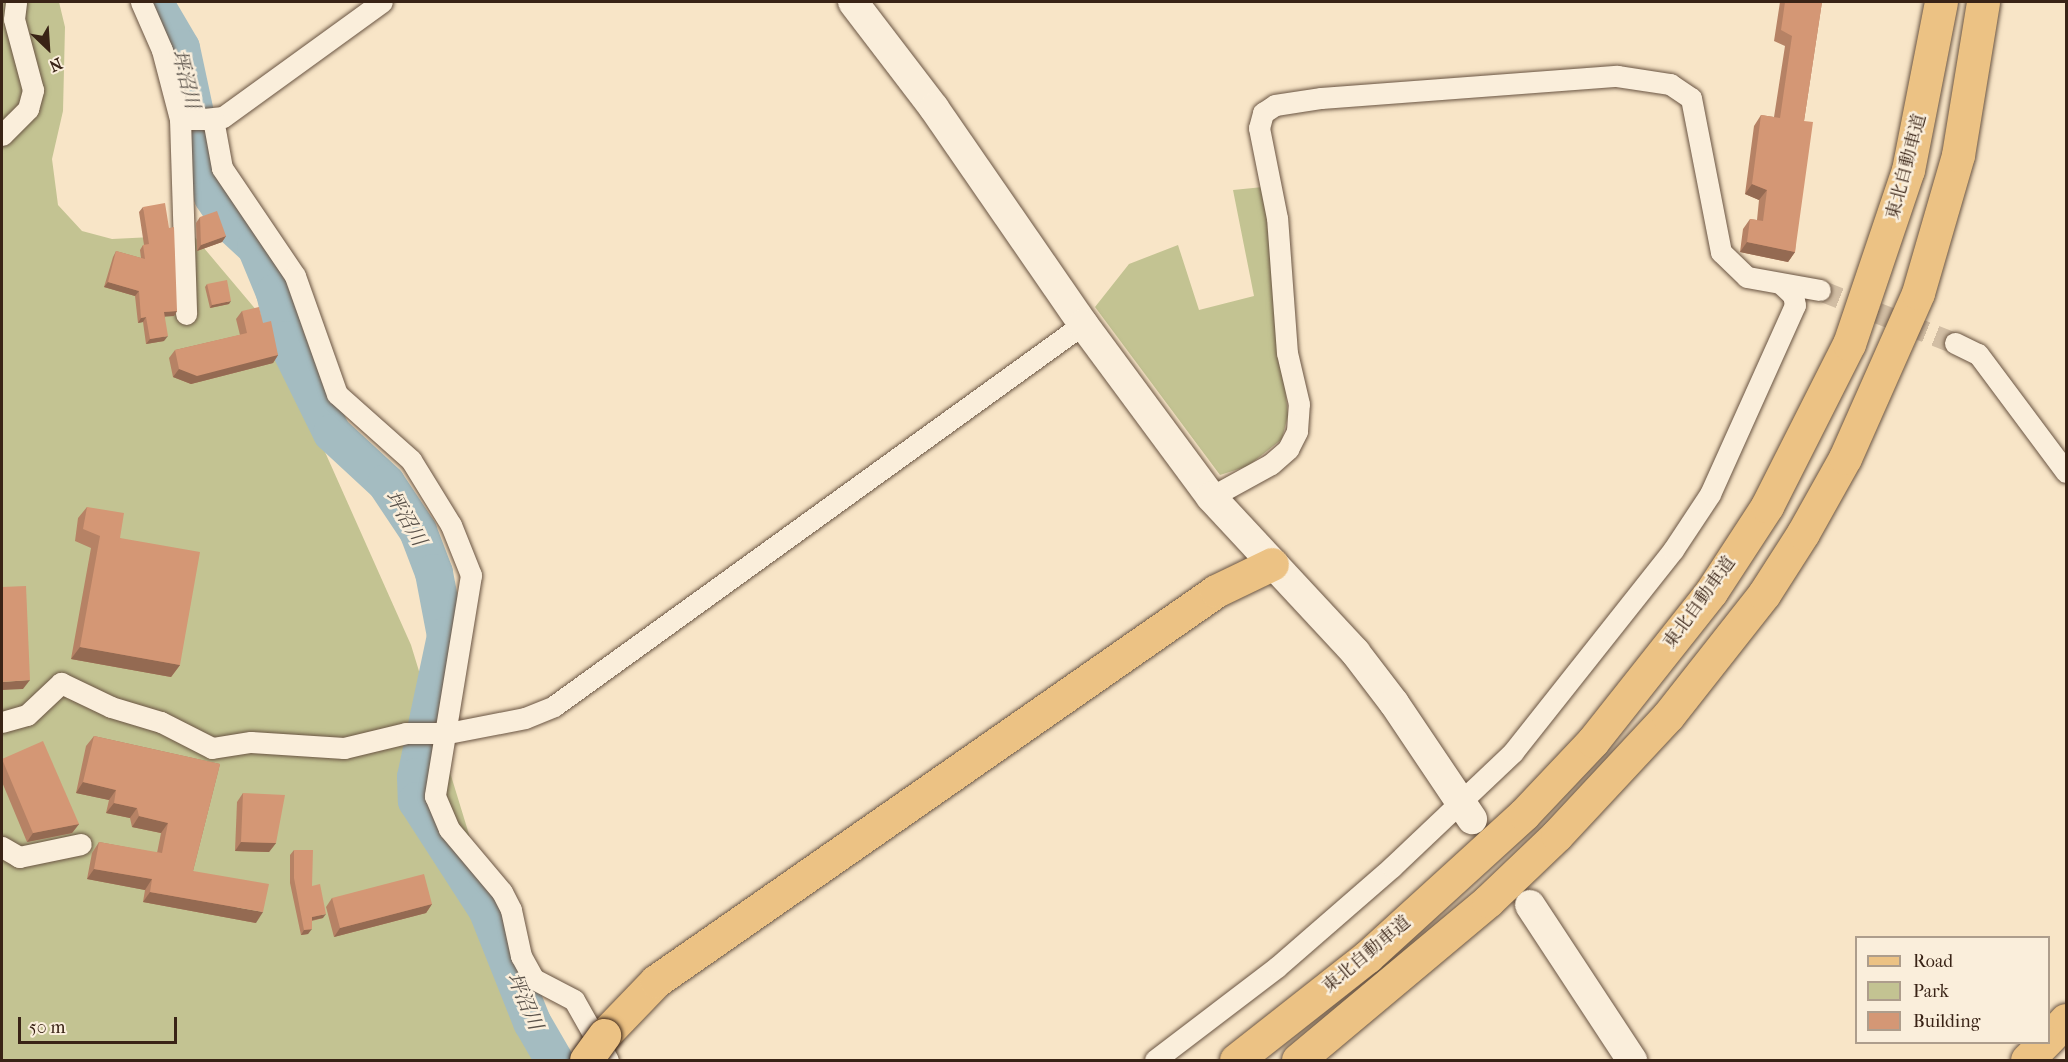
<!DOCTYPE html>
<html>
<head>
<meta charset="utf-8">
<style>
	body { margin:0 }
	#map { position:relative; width:2068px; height:1062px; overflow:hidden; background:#f8e5c7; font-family:"IM FELL French Canon","Noto Serif JP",serif }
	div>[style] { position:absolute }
	.green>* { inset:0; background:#c3c392 }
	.river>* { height:38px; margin:-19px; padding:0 19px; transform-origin:19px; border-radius:19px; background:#a4bcc1 }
	.street-tunnel>* { height:21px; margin-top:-10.5px; transform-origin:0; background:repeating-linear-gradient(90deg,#d2bea4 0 21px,transparent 0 31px) }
	.roads { filter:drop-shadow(0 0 2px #695442) drop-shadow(0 0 2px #695442) }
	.street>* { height:21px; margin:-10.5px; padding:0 10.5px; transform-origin:10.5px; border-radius:10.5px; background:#faeedb }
	.secondary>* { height:30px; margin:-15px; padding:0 15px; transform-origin:15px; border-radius:15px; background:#faeedb }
	.primary>* { height:33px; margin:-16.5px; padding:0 16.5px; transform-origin:16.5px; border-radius:16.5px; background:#ecc284 }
	.highway>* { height:33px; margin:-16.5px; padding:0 16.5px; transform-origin:16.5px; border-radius:16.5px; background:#ecc284 }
	.bridges { filter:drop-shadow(0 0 2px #392316) drop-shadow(0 0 2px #392316) }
	.highway-bridge>* { height:33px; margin:-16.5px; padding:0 16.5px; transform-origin:16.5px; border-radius:16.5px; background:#ecc284 }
	.wall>* { inset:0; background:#b68265 }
	.shaded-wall>* { inset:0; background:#946a52 }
	.building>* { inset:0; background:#d49775 }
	span { translate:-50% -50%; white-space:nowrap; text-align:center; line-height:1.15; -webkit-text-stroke:5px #faeedb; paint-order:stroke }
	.street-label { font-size:18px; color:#392316 }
	.water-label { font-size:20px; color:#595149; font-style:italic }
	.frame { position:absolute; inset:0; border:3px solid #392316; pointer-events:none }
	.legend { position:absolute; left:1855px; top:936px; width:195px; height:108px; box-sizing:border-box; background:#faeedb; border:2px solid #ad9d8c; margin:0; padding:8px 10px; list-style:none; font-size:18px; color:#392316 }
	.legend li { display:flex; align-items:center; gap:12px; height:30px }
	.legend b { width:30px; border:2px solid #ad9d8c }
	.north { position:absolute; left:18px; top:18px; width:60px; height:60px; -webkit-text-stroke:4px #faeedb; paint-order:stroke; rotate:155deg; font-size:16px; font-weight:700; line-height:24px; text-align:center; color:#392316 }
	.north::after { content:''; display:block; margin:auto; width:21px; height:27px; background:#392316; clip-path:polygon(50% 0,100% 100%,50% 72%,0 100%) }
	.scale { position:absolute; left:18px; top:1017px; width:159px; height:27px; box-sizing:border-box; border:3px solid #392316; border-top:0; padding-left:8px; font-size:18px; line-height:21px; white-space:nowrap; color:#392316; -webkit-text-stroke:4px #faeedb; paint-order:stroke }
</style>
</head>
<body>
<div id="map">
	<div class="green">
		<i style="clip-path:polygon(2px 2px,59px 2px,65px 27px,63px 111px,52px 159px,58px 205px,82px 231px,112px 239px,193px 235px,268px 324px,411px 645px,536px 1053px,531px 1060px,2px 1060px)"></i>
		<i style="clip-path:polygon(1263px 187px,1288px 415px,1282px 439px,1248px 466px,1220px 475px,1095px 307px,1129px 264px,1178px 245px,1199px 310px,1254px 296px,1233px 190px)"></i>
	</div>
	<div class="river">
		<i style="left:154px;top:2px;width:53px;rotate:59.6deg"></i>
		<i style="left:181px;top:48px;width:152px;rotate:77.9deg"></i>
		<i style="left:213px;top:197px;width:32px;rotate:56deg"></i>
		<i style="left:231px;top:224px;width:34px;rotate:43deg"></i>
		<i style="left:256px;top:247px;width:50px;rotate:67.6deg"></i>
		<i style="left:275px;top:293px;width:48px;rotate:76.8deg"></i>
		<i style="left:286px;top:340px;width:104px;rotate:63.7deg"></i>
		<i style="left:332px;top:433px;width:74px;rotate:42.8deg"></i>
		<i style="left:386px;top:483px;width:58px;rotate:56.3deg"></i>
		<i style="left:418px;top:531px;width:45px;rotate:69.1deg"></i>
		<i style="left:434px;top:573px;width:64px;rotate:79.2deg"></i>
		<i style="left:446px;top:636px;width:144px;rotate:102deg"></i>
		<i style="left:416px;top:777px;width:24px;rotate:88deg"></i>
		<i style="left:417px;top:801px;width:129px;rotate:57.1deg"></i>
		<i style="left:487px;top:909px;width:122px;rotate:68.3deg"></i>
		<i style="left:532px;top:1022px;width:44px;rotate:59.9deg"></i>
	</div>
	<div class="street-tunnel">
		<i style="left:1820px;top:290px;width:145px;rotate:21.4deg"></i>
	</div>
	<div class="roads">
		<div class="street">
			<i style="left:141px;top:2px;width:52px;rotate:66.4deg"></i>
			<i style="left:162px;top:50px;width:71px;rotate:75.4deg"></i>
			<i style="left:180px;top:119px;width:24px"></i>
			<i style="left:204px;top:119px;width:19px;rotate:-6deg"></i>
			<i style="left:223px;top:117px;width:196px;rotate:-35.9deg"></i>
			<i style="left:180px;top:119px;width:195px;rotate:88.2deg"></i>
			<i style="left:213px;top:119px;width:50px;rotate:79.6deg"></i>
			<i style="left:222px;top:168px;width:130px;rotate:55.9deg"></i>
			<i style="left:295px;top:276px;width:125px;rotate:70.4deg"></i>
			<i style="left:337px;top:394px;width:99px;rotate:41.7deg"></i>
			<i style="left:411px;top:460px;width:76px;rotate:58.4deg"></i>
			<i style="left:451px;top:525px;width:54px;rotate:68.2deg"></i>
			<i style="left:471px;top:575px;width:224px;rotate:99.3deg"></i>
			<i style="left:435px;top:796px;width:36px;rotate:67deg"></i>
			<i style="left:449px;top:829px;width:82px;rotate:49.9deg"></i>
			<i style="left:502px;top:892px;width:20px;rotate:63deg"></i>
			<i style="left:511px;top:910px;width:47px;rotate:77.7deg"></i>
			<i style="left:521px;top:956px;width:26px;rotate:61deg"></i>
			<i style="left:534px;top:979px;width:45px;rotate:27.7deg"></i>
			<i style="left:574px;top:1000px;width:69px;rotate:60.5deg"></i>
			<i style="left:2px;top:135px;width:37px;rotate:-45deg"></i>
			<i style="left:28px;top:109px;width:20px;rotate:-75deg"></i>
			<i style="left:33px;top:90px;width:73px;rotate:-105deg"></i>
			<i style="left:14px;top:19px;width:17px;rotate:-83deg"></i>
			<i style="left:1955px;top:343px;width:25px;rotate:26deg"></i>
			<i style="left:1978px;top:354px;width:147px;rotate:53.3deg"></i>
			<i style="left:1211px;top:497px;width:68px;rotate:-28.8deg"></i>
			<i style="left:1271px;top:464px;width:23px;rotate:-41deg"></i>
			<i style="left:1288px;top:449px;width:20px;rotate:-63deg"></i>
			<i style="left:1297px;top:431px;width:27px;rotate:-86deg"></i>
			<i style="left:1299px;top:404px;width:52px;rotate:-103.2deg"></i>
			<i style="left:1287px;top:353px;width:135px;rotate:-94.2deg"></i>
			<i style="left:1277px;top:218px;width:92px;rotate:-101.3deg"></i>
			<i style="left:1259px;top:128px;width:16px;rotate:-75deg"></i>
			<i style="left:1263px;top:113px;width:14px;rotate:-34deg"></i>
			<i style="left:1275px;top:105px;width:47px;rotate:-8.7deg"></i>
			<i style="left:1321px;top:98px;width:297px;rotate:-4.3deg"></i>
			<i style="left:1617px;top:76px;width:54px;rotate:8.6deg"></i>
			<i style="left:1670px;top:84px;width:25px;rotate:34deg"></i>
			<i style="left:1691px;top:98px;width:157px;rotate:79deg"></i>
			<i style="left:1721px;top:252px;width:36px;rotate:44deg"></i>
			<i style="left:1747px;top:277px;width:74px;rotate:10.1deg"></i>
			<i style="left:2px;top:722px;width:26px;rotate:-16deg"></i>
			<i style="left:27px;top:715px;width:47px;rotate:-43.3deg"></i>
			<i style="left:61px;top:683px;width:55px;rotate:25.6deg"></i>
			<i style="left:111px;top:707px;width:52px;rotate:16.7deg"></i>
			<i style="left:161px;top:722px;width:57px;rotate:27deg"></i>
			<i style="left:212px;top:748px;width:39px;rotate:-9deg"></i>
			<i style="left:251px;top:742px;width:93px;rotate:3.7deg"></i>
			<i style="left:344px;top:748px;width:64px;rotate:-13.6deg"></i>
			<i style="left:406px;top:733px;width:42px"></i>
			<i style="left:448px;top:733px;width:78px;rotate:-11deg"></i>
			<i style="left:525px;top:718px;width:31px;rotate:-22deg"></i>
			<i style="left:554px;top:706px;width:653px;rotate:-35.83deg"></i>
			<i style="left:2px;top:847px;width:20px;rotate:30deg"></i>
			<i style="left:19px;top:857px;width:63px;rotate:-11.8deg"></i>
			<i style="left:1155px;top:1060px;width:153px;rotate:-37.3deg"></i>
			<i style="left:1277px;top:967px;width:152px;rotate:-41deg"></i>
			<i style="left:1392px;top:867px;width:167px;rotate:-43.5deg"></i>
			<i style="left:1513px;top:752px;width:258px;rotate:-51.6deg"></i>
			<i style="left:1673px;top:550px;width:67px;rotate:-56.5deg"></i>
			<i style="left:1710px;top:494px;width:207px;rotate:-65.8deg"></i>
			<i style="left:1795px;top:305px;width:10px;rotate:-101deg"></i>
			<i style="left:1793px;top:295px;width:16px;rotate:-137deg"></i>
		</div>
		<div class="secondary">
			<i style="left:853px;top:2px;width:133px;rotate:52.6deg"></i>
			<i style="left:934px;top:108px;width:262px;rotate:55.4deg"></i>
			<i style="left:1083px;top:324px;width:215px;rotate:53.5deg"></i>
			<i style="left:1211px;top:497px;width:212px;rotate:47.1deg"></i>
			<i style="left:1355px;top:652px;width:64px;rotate:52.6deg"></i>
			<i style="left:1394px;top:703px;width:140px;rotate:56.1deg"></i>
			<i style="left:1530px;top:905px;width:186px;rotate:56.7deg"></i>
		</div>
		<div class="primary">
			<i style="left:2048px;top:1039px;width:26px;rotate:-47deg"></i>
			<i style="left:2027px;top:1060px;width:25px;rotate:-45deg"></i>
		</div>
		<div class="highway">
			<i style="left:604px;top:1035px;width:75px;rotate:-46.1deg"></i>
			<i style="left:656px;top:981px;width:682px;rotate:-34.85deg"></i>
			<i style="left:1216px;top:591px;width:62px;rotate:-25.7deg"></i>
			<i style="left:1236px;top:1060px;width:167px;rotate:-38.2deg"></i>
			<i style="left:1367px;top:957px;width:212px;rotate:-42.3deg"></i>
			<i style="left:1524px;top:814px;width:100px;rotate:-46.6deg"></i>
			<i style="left:1593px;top:741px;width:190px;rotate:-51.6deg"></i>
			<i style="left:1711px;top:592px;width:103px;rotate:-56.9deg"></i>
			<i style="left:1767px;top:506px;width:182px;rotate:-63.2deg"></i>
			<i style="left:1849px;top:344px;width:184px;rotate:-71.3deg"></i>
			<i style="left:1908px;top:170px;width:171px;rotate:-78.9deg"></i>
			<i style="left:1298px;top:1060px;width:248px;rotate:-39.9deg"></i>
			<i style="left:1488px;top:901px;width:95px;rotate:-43.7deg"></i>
			<i style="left:1557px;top:835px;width:163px;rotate:-47deg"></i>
			<i style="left:1668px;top:716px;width:155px;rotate:-51.8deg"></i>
			<i style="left:1764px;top:594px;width:72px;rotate:-57.4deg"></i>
			<i style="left:1803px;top:533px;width:86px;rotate:-60.8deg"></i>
			<i style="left:1845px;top:458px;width:180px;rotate:-66.1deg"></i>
			<i style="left:1918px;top:293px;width:144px;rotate:-73.8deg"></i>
			<i style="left:1958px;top:155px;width:155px;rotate:-80.7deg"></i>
		</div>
	</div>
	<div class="bridges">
		<div class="highway-bridge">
			<i style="left:586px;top:1060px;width:31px;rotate:-54deg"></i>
		</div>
	</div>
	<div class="wall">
		<i style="clip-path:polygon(1780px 2px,1822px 2px,1804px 121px,1795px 252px,1788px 262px,1740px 252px,1743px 229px,1750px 219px,1757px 220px,1759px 200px,1745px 194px,1754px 126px,1761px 115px,1774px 117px,1785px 46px,1774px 41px)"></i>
		<i style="clip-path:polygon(143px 207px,177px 311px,174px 316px,165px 316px,164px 341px,146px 344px,143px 322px,138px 323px,135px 296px,104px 287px,113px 257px,116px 251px,141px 258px,140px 250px,143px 245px,144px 245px,139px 212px)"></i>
		<i style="clip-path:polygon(200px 217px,226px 236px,222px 242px,197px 251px,196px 223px)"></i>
		<i style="clip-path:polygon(207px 284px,229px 304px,210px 308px,205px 287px)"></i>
		<i style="clip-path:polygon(242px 311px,263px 323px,278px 355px,273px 363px,191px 384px,173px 377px,169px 358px,175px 350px,240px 335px,236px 319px)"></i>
		<i style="clip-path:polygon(87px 507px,120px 538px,180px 665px,171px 677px,71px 659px,91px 548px,75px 541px,78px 518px)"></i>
		<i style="clip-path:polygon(94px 736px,220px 764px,193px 871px,256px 923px,143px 902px,145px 890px,87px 879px,92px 853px,99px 842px,157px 853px,161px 833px,132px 827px,130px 818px,106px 813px,109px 800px,76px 793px,86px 746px)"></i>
		<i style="clip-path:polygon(2px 759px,79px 824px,72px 833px,27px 842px,2px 782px)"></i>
		<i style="clip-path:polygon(243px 793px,276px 843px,269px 852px,235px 851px,237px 802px)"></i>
		<i style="clip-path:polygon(294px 850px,312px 886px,323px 918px,312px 921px,308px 934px,301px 935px,290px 883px,290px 855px)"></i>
		<i style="clip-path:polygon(332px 898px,432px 904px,426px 913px,334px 937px,326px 907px)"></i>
	</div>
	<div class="shaded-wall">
		<i style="clip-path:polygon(1752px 184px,1767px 190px,1759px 200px,1745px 194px)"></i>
		<i style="clip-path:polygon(226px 236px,222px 242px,197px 251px,201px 245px)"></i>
		<i style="clip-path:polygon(1747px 242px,1795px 252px,1788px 262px,1740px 252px)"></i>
		<i style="clip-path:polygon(108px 282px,139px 291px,135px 296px,104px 287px)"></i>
		<i style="clip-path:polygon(231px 301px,229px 304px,210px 308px,212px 305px)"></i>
		<i style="clip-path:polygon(177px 311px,174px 316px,161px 317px,164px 312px)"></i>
		<i style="clip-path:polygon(146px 317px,143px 322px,138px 323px,141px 318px)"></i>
		<i style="clip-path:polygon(168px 336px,164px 341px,146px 344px,150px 339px)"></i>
		<i style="clip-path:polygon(278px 355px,273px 363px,191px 384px,173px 377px,179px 369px)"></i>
		<i style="clip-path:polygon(80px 647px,180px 665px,171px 677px,71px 659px)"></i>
		<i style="clip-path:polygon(30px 680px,23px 689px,2px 690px,2px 682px)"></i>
		<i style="clip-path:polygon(83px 782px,116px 790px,109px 800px,76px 793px)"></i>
		<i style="clip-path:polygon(114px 803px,137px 808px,130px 818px,106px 813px)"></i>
		<i style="clip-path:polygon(139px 816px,168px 823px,161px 833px,132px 827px)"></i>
		<i style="clip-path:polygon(79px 824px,72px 833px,27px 842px,33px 833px)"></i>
		<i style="clip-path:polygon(241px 842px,276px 843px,269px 852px,235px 851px)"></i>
		<i style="clip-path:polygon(94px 869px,152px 879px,145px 890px,87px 879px)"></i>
		<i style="clip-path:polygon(150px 892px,263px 912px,256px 923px,143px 902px)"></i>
		<i style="clip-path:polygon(432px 904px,426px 913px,334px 937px,340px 928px)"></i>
		<i style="clip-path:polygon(326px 914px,323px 918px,308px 921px,312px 917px)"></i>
		<i style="clip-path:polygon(312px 929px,308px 934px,301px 935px,304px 930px)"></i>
	</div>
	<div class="building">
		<i style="clip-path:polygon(1785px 2px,1822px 2px,1804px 121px,1813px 122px,1795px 252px,1747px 242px,1750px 219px,1763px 221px,1767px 190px,1752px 184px,1761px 115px,1780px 118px,1792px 36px,1781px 30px)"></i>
		<i style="clip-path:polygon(165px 203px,169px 228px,174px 227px,177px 311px,164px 312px,168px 336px,150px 339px,146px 317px,141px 318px,139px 291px,108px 282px,116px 251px,145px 259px,143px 245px,149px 244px,143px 207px)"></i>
		<i style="clip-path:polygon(217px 211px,226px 236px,201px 245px,200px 217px)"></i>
		<i style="clip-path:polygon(227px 280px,231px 301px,212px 305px,207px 284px)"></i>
		<i style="clip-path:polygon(259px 307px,263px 323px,271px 321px,278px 355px,197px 376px,179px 369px,175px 350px,247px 333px,242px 311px)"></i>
		<i style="clip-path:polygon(87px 507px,124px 513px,120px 538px,200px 552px,180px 665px,80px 647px,100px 536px,83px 529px)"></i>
		<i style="clip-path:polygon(26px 586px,30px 680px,2px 682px,2px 587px)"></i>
		<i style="clip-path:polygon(94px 736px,220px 764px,193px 871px,269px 884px,263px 912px,150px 892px,152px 879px,94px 869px,99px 842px,162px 853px,168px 823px,139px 816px,137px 808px,114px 803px,116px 790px,83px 782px)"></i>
		<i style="clip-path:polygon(43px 741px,79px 824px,33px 833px,2px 759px)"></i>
		<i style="clip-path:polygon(243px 793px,285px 795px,276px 843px,241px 842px)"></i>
		<i style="clip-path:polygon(294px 850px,313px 850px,312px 886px,320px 884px,326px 914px,312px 917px,312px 929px,304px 930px,294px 878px)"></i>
		<i style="clip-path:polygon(424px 874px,432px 904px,340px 928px,332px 898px)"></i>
	</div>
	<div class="street-label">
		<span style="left:1907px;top:167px;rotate:-75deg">東北自動車道</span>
		<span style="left:1700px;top:603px;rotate:-54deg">東北自動車道</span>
		<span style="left:1367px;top:955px;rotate:-40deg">東北自動車道</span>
	</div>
	<div class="water-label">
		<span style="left:186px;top:79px;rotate:76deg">坪沼川</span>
		<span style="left:406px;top:518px;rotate:60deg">坪沼川</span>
		<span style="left:525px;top:1001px;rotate:67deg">坪沼川</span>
	</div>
	<div class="frame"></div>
	<ul class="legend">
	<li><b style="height:8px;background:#ecc284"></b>Road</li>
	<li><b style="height:16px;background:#c3c392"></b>Park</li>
	<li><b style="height:16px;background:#d49775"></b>Building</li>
	</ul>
	<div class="north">N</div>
	<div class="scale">50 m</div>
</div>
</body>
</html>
